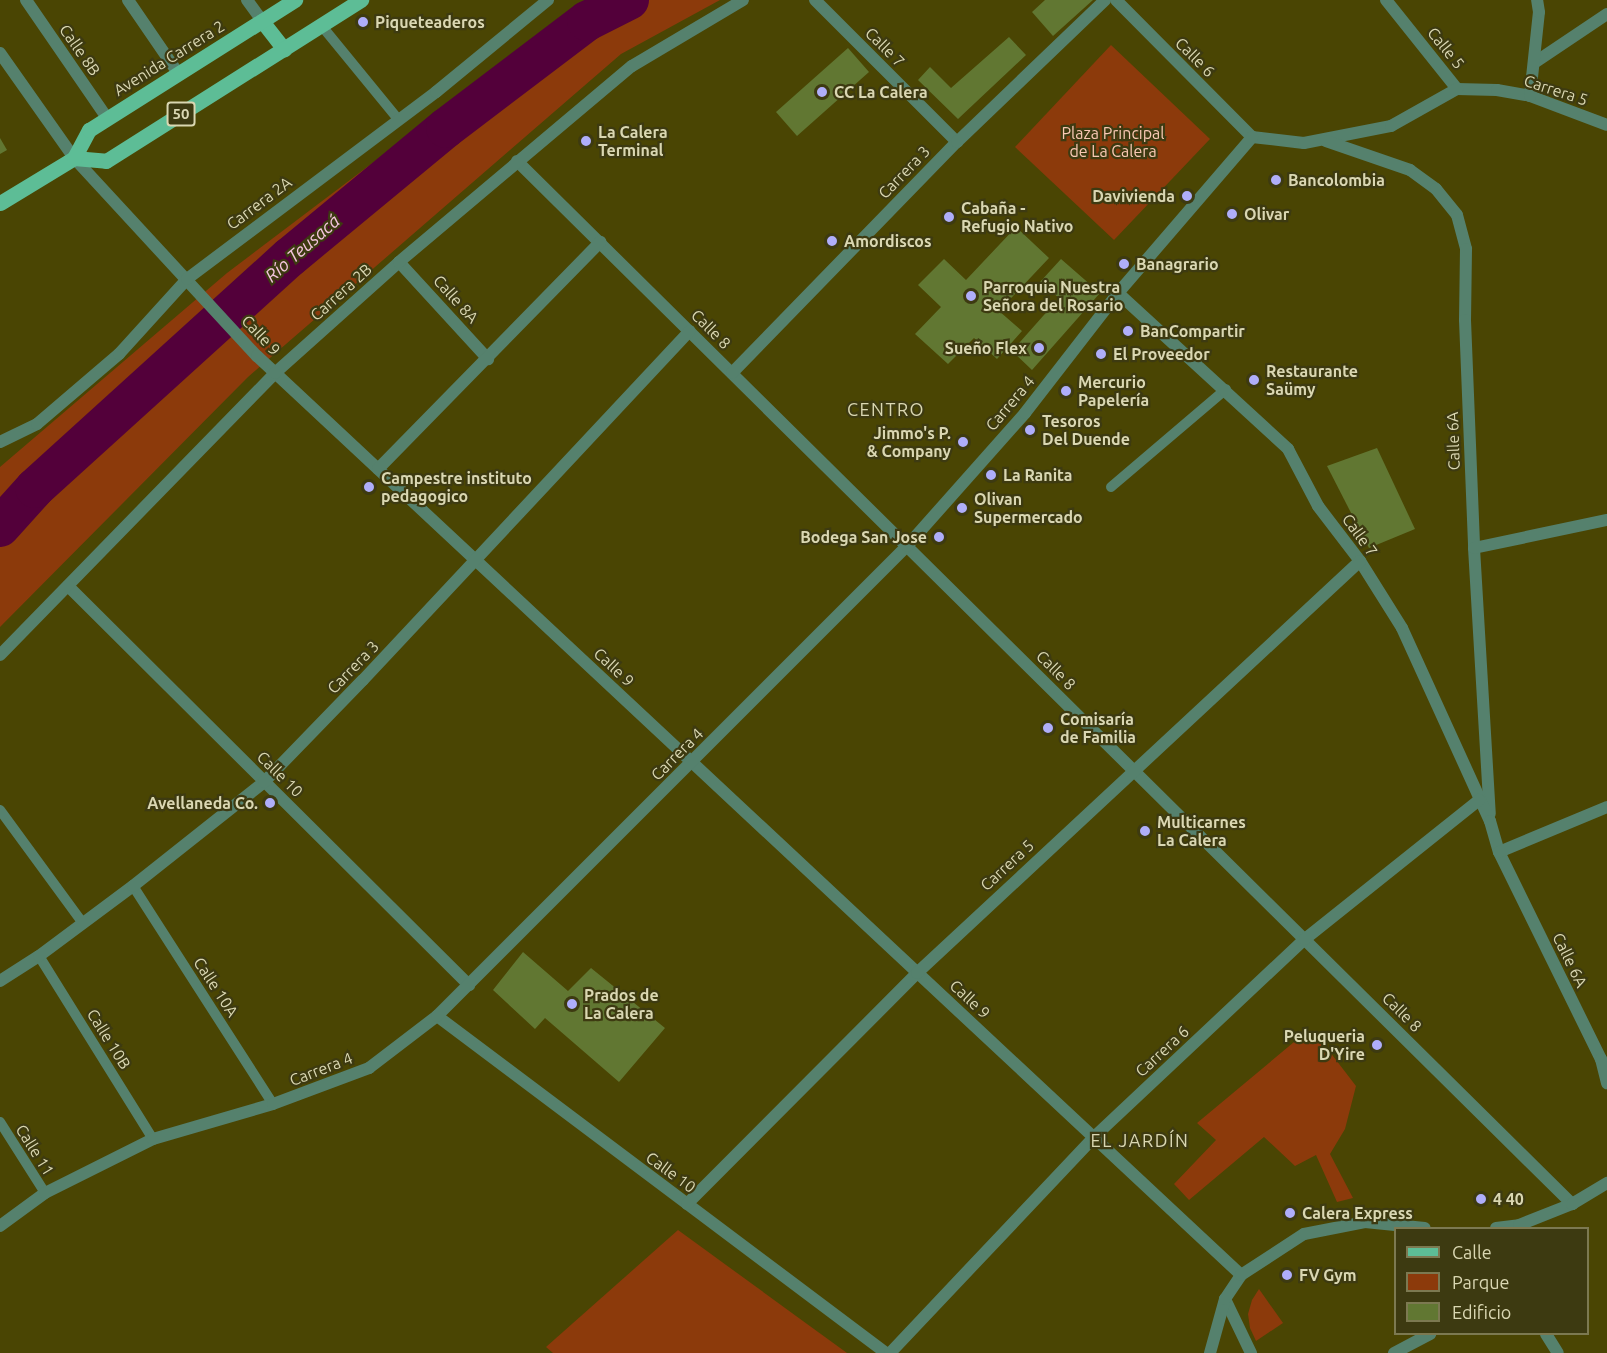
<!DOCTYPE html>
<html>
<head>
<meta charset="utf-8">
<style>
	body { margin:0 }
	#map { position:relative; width:1607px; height:1353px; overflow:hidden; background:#4a4503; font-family:Ubuntu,sans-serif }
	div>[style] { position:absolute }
	.green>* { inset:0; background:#8c3a0b }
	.river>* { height:40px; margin:-20px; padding:0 20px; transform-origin:20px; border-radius:20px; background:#53003a }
	.building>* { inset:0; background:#617732 }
	.lane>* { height:10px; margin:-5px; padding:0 5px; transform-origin:5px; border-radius:5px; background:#55816d }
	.street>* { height:12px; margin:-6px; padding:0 6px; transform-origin:6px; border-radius:6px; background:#55816d }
	.primary>* { height:15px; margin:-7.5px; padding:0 7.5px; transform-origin:7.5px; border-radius:7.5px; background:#5dbd96 }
	.dots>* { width:16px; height:16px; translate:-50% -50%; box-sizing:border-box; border:3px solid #3d3a11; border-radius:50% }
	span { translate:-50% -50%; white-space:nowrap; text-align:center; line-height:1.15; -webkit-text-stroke:4.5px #3d3a11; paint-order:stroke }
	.shield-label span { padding:2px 4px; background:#3d3a11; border:2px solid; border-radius:4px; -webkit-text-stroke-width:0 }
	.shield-label { font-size:15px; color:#dad7b2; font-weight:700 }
	.poi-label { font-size:16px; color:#dad7b2; font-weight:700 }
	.left { translate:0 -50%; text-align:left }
	.right { translate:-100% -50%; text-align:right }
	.street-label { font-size:16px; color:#dad7b2 }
	.park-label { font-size:16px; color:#fac9b4 }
	.water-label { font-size:18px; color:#f6c6e0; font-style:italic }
	.neighbourhood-label { font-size:18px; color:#dad7b2; letter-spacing:1.5px }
	.legend { position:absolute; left:1394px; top:1227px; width:195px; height:108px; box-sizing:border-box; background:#3d3a11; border:2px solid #7c7951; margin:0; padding:8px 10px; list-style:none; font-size:18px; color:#dad7b2 }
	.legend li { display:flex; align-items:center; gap:12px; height:30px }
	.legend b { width:30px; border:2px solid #7c7951 }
</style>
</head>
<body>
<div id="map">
	<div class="green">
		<i style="clip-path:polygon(588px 0,720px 0,621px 54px,248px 377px,0 627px,0 467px,227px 273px)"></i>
		<i style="clip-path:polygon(1111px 45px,1210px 139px,1114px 240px,1015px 147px)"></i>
		<i style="clip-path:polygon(1306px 1032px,1323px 1043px,1356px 1086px,1345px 1129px,1330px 1154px,1353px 1198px,1337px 1202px,1316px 1155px,1295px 1166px,1264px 1137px,1189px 1200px,1174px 1184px,1216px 1140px,1197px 1123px)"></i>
		<i style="clip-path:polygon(678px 1230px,847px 1353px,553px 1353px,546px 1347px)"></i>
		<i style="clip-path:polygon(1259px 1289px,1283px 1323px,1256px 1341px,1250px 1328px,1248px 1314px,1252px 1300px)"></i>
	</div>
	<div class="river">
		<i style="left:0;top:527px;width:52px;rotate:-48.1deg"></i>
		<i style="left:35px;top:488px;width:344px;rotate:-42.2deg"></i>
		<i style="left:290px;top:257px;width:202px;rotate:-39.6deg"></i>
		<i style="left:446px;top:128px;width:177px;rotate:-37.2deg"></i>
		<i style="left:587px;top:21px;width:47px;rotate:-26.6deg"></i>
	</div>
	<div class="building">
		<i style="clip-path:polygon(1045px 0,1093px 0,1053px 36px,1032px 12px)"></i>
		<i style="clip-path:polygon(1009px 37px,1026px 55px,958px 119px,918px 80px,930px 67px,951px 88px)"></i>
		<i style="clip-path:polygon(848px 48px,869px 72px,797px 136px,776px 112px)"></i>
		<i style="clip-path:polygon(0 138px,7px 150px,0 154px)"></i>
		<i style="clip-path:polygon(1016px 227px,1049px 258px,999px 311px,1022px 331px,997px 359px,974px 338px,948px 364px,915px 334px,941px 307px,918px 285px,944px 259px,966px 280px)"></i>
		<i style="clip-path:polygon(1061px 259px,1100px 293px,1032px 370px,1012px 351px,1059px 298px,1040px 282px)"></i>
		<i style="clip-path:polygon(1377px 448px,1415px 529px,1369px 548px,1327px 466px)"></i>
		<i style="clip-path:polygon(523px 952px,568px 991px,591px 968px,665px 1028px,619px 1082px,545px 1018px,535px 1029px,493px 990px)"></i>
	</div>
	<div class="lane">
		<i style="left:321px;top:25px;width:122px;rotate:50.7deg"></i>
		<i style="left:1111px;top:487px;width:151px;rotate:-40.4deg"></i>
		<i style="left:0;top:810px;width:139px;rotate:53.8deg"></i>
		<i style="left:133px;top:886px;width:259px;rotate:57.3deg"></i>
		<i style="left:39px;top:956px;width:216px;rotate:58.1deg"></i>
		<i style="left:0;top:1122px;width:84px;rotate:57.6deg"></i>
	</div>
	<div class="street">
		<i style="left:26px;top:0;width:143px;rotate:55.5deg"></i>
		<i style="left:128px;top:0;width:88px;rotate:55.6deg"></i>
		<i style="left:247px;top:0;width:26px;rotate:54deg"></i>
		<i style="left:815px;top:0;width:201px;rotate:45deg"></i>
		<i style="left:1116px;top:0;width:193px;rotate:45.2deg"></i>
		<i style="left:1386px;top:0;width:114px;rotate:51.4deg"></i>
		<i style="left:0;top:53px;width:128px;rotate:54.8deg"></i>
		<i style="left:74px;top:158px;width:270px;rotate:47.3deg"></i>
		<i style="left:257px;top:356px;width:1346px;rotate:43.04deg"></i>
		<i style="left:1534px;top:63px;width:88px;rotate:-33.9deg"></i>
		<i style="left:1457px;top:89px;width:40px;rotate:1.4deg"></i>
		<i style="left:1497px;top:90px;width:34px;rotate:10deg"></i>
		<i style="left:1530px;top:96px;width:82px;rotate:20.6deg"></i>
		<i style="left:1530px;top:96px;width:84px;rotate:-83.9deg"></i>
		<i style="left:1539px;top:12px;width:12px;rotate:-99deg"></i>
		<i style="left:1252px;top:137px;width:52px;rotate:6.6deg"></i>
		<i style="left:1304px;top:143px;width:89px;rotate:-11.1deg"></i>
		<i style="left:1391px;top:126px;width:76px;rotate:-29.3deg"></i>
		<i style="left:1326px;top:141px;width:89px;rotate:19deg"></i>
		<i style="left:1410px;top:170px;width:32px;rotate:36deg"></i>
		<i style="left:1436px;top:189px;width:33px;rotate:51deg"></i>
		<i style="left:1457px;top:215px;width:35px;rotate:75deg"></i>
		<i style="left:1466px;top:249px;width:71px;rotate:90.8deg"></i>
		<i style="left:1465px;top:320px;width:228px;rotate:87.7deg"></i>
		<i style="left:1474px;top:548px;width:266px;rotate:86.6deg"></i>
		<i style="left:517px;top:161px;width:1484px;rotate:44.67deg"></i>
		<i style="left:399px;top:262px;width:132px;rotate:47.5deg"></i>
		<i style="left:1118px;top:293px;width:231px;rotate:42.5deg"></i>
		<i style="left:1288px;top:449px;width:64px;rotate:62.2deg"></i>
		<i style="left:1318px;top:506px;width:69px;rotate:52.6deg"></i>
		<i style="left:1360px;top:561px;width:79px;rotate:57.9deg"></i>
		<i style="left:1402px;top:628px;width:212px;rotate:65.5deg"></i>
		<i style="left:1490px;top:821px;width:32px;rotate:74deg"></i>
		<i style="left:1499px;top:852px;width:231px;rotate:63.8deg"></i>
		<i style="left:1601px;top:1059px;width:25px;rotate:76deg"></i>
		<i style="left:732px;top:373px;width:322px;rotate:-45.8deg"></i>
		<i style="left:957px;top:142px;width:205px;rotate:-43.8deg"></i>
		<i style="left:0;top:442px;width:41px;rotate:-25.9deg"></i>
		<i style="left:37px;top:424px;width:108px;rotate:-40.5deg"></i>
		<i style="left:119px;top:354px;width:101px;rotate:-47.8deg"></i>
		<i style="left:187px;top:279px;width:311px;rotate:-36.9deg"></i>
		<i style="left:436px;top:92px;width:145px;rotate:-39.4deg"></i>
		<i style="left:378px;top:469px;width:318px;rotate:-45.6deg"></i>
		<i style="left:1474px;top:548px;width:136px;rotate:-11.9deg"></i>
		<i style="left:68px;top:586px;width:566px;rotate:44.86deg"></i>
		<i style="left:0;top:655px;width:394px;rotate:-45.7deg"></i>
		<i style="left:275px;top:373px;width:166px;rotate:-41.8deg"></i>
		<i style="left:399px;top:262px;width:304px;rotate:-40.1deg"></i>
		<i style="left:632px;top:66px;width:129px;rotate:-30.7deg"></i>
		<i style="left:1499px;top:852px;width:117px;rotate:-22.6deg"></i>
		<i style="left:0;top:981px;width:46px;rotate:-32.7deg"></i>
		<i style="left:39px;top:956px;width:117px;rotate:-36.7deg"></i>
		<i style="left:133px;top:886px;width:167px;rotate:-38.4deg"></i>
		<i style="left:264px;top:782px;width:142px;rotate:-45.9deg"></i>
		<i style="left:363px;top:680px;width:478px;rotate:-46.9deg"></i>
		<i style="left:437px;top:1016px;width:561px;rotate:36.89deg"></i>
		<i style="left:687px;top:1204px;width:326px;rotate:-45.1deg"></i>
		<i style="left:917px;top:973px;width:605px;rotate:-42.92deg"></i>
		<i style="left:0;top:1226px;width:56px;rotate:-36.3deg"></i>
		<i style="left:45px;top:1193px;width:121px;rotate:-26.6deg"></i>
		<i style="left:153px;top:1139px;width:125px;rotate:-16.3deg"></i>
		<i style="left:273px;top:1104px;width:103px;rotate:-20.6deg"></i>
		<i style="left:369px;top:1068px;width:86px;rotate:-37.4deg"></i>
		<i style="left:437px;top:1016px;width:665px;rotate:-45deg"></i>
		<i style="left:907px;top:546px;width:178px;rotate:-48.4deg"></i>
		<i style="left:1025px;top:413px;width:152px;rotate:-52.2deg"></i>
		<i style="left:1118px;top:293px;width:206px;rotate:-49.3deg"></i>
		<i style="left:1496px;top:1228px;width:23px;rotate:-7deg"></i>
		<i style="left:1519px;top:1225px;width:57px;rotate:-21.6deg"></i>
		<i style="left:1572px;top:1204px;width:41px;rotate:-31deg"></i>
		<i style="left:1225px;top:1299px;width:60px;rotate:64.3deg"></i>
		<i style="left:1546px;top:1334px;width:22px;rotate:58deg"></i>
		<i style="left:890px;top:1353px;width:297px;rotate:-46.6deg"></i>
		<i style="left:1094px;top:1137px;width:289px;rotate:-43.2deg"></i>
		<i style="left:1305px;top:939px;width:223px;rotate:-38.6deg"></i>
		<i style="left:1210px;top:1353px;width:56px;rotate:-74.5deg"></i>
		<i style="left:1225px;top:1299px;width:29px;rotate:-56deg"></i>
		<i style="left:1241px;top:1275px;width:75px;rotate:-33.1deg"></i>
		<i style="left:1304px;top:1234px;width:62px;rotate:-11.1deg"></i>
		<i style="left:1365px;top:1222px;width:60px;rotate:5.7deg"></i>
		<i style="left:1394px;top:1353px;width:41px;rotate:-27.8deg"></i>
	</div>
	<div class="primary">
		<i style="left:262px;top:21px;width:36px;rotate:52deg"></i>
		<i style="left:74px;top:158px;width:32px;rotate:5deg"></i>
		<i style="left:106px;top:161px;width:302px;rotate:-32.3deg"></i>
		<i style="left:0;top:203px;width:87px;rotate:-31.3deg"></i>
		<i style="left:74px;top:158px;width:32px;rotate:-62deg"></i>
		<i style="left:89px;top:130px;width:244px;rotate:-32.3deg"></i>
	</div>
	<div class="dots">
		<i style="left:363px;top:22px;background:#afaefa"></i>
		<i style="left:822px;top:92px;background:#afaefa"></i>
		<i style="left:586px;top:141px;background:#afaefa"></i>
		<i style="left:1276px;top:180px;background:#afaefa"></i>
		<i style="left:1187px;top:196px;background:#afaefa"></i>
		<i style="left:1232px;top:214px;background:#afaefa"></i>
		<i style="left:949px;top:217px;background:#afaefa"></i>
		<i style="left:832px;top:241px;background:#afaefa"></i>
		<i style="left:1124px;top:264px;background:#afaefa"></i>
		<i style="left:971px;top:296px;background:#afaefa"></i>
		<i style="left:1128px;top:331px;background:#afaefa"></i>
		<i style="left:1039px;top:348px;background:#afaefa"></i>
		<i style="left:1101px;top:354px;background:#afaefa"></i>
		<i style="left:1254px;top:380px;background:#afaefa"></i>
		<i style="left:1066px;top:391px;background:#afaefa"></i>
		<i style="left:1030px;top:430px;background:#afaefa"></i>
		<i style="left:963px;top:442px;background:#afaefa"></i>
		<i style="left:991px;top:475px;background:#afaefa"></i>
		<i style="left:369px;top:487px;background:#afaefa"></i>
		<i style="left:962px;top:508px;background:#afaefa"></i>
		<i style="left:939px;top:537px;background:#afaefa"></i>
		<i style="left:1048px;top:728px;background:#afaefa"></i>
		<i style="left:270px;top:803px;background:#afaefa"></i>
		<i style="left:1145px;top:831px;background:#afaefa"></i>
		<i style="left:572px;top:1004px;background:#afaefa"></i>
		<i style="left:1377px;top:1045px;background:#afaefa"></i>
		<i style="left:1481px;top:1199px;background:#afaefa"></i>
		<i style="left:1290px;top:1213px;background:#afaefa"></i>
		<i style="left:1287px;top:1275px;background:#afaefa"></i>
	</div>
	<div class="shield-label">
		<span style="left:181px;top:114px">50</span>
	</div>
	<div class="poi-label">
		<span class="left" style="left:375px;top:22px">Piqueteaderos</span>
		<span class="left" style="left:834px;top:92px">CC La Calera</span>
		<span class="left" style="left:598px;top:141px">La Calera<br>Terminal</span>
		<span class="left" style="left:1288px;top:180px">Bancolombia</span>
		<span class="right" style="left:1175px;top:196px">Davivienda</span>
		<span class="left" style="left:961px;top:217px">Cabaña -<br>Refugio Nativo</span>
		<span class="left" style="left:1244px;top:214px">Olivar</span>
		<span class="left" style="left:844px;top:241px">Amordiscos</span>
		<span class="left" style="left:1136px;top:264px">Banagrario</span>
		<span class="left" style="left:983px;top:296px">Parroquia Nuestra<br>Señora del Rosario</span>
		<span class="left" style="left:1140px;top:331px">BanCompartir</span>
		<span class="right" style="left:1027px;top:348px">Sueño Flex</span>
		<span class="left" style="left:1113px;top:354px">El Proveedor</span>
		<span class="left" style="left:1266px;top:380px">Restaurante<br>Saümy</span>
		<span class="left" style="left:1078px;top:391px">Mercurio<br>Papelería</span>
		<span class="left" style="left:1042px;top:430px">Tesoros<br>Del Duende</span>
		<span class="right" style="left:951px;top:442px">Jimmo's P.<br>&amp; Company</span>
		<span class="left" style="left:1003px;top:475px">La Ranita</span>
		<span class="left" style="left:381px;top:487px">Campestre instituto<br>pedagogico</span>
		<span class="left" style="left:974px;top:508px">Olivan<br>Supermercado</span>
		<span class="right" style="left:927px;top:537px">Bodega San Jose</span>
		<span class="left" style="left:1060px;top:728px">Comisaría<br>de Familia</span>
		<span class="right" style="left:258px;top:803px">Avellaneda Co.</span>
		<span class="left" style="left:1157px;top:831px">Multicarnes<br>La Calera</span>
		<span class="left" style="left:584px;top:1004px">Prados de<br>La Calera</span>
		<span class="right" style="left:1365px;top:1045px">Peluqueria<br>D'Yire</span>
		<span class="left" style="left:1493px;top:1199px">4 40</span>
		<span class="left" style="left:1302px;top:1213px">Calera Express</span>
		<span class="left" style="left:1299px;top:1275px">FV Gym</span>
	</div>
	<div class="street-label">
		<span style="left:885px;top:47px;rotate:45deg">Calle 7</span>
		<span style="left:1446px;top:48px;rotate:51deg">Calle 5</span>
		<span style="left:80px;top:50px;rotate:55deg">Calle 8B</span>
		<span style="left:1195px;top:57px;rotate:45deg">Calle 6</span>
		<span style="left:169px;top:58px;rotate:-32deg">Avenida Carrera 2</span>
		<span style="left:1556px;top:90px;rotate:18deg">Carrera 5</span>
		<span style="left:904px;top:172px;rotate:-46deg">Carrera 3</span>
		<span style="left:259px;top:203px;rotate:-37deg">Carrera 2A</span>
		<span style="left:341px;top:292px;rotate:-42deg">Carrera 2B</span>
		<span style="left:456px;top:299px;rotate:48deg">Calle 8A</span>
		<span style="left:711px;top:329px;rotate:45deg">Calle 8</span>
		<span style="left:261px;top:335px;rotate:47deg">Calle 9</span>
		<span style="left:1010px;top:403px;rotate:-50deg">Carrera 4</span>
		<span style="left:1453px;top:441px;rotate:-92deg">Calle 6A</span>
		<span style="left:1360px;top:535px;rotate:54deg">Calle 7</span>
		<span style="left:353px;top:667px;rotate:-46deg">Carrera 3</span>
		<span style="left:614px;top:667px;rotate:43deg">Calle 9</span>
		<span style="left:1056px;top:670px;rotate:45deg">Calle 8</span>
		<span style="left:677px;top:754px;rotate:-45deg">Carrera 4</span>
		<span style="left:280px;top:774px;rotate:45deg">Calle 10</span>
		<span style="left:1007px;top:865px;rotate:-43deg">Carrera 5</span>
		<span style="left:1570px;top:960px;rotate:64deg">Calle 6A</span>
		<span style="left:216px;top:987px;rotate:57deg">Calle 10A</span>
		<span style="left:970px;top:999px;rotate:43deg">Calle 9</span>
		<span style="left:1402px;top:1012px;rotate:45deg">Calle 8</span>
		<span style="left:109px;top:1039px;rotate:58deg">Calle 10B</span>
		<span style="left:1162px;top:1051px;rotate:-43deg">Carrera 6</span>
		<span style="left:321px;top:1069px;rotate:-21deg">Carrera 4</span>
		<span style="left:35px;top:1150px;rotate:58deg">Calle 11</span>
		<span style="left:671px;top:1172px;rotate:36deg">Calle 10</span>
	</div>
	<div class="park-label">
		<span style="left:1113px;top:142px">Plaza Principal<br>de La Calera</span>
	</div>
	<div class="water-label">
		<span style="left:302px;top:248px;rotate:-41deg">Río Teusacá</span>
	</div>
	<div class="neighbourhood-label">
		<span style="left:886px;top:409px">CENTRO</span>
		<span style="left:1140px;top:1140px">EL JARDÍN</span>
	</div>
	<ul class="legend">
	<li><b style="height:8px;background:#5dbd96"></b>Calle</li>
	<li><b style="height:16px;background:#8c3a0b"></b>Parque</li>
	<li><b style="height:16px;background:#617732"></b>Edificio</li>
	</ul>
</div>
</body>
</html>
